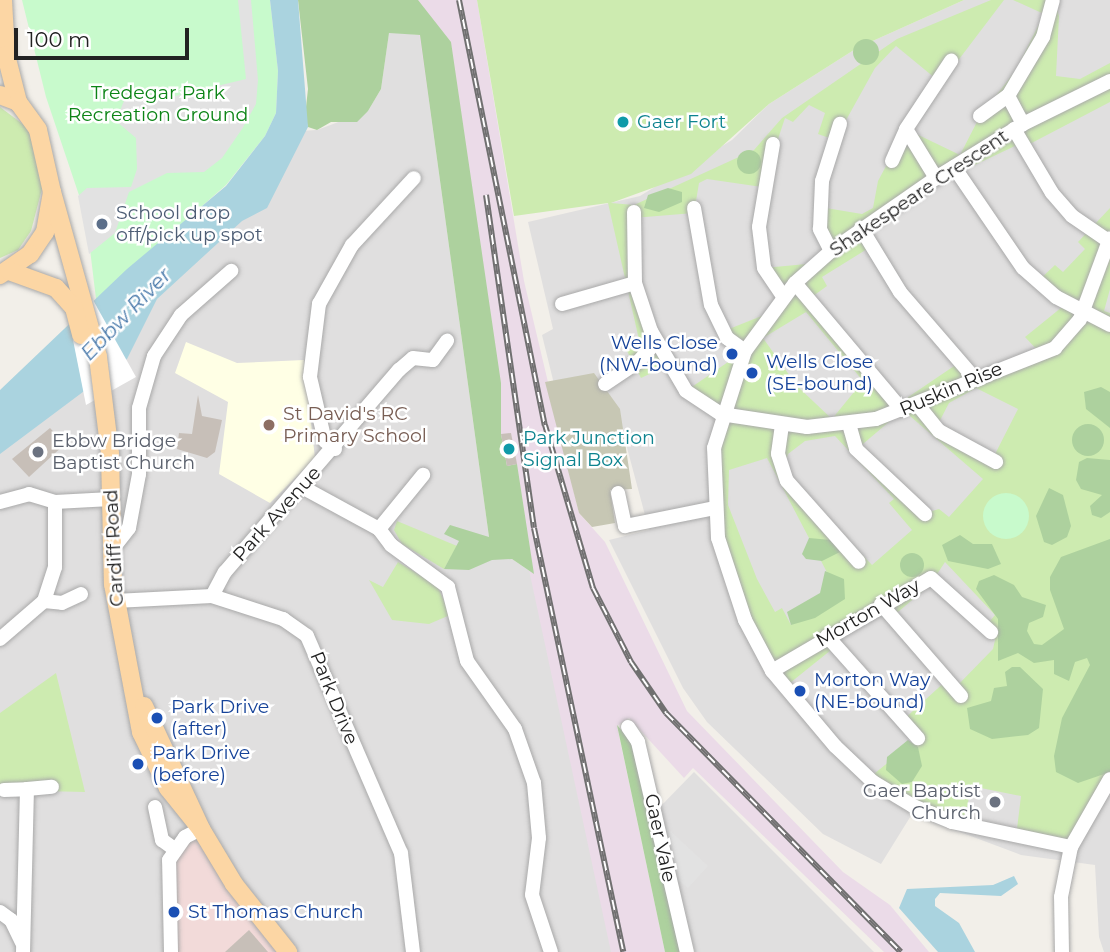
<!DOCTYPE html>
<html>
<head>
<meta charset="utf-8">
<style>
	body { margin:0 }
	#map { position:relative; width:1110px; height:952px; overflow:hidden; background:#f2efe9; font-family:Montserrat,sans-serif }
	div>[style] { position:absolute }
	.residential>* { inset:0; background:#e0dfdf }
	.commercial>* { inset:0; background:#f2dad9 }
	.industrial>* { inset:0; background:#ebdbe8 }
	.education>* { inset:0; background:#ffffe5 }
	.construction>* { inset:0; background:#c7c7b4 }
	.grass>* { inset:0; background:#cdebb0 }
	.forest>* { inset:0; background:#add19e }
	.round { border-radius:50% }
	.park>* { inset:0; background:#c8facc }
	.parking>* { inset:0; background:#e2e2e2 }
	.water>* { inset:0; background:#aad3df }
	.pier>* { inset:0; background:#fff }
	.building>* { inset:0; background:#c7bfb8 }
	.roads { filter:drop-shadow(0 0 2px #a9a9a9) drop-shadow(0 0 2px #a9a9a9) }
	.minor>* { height:14px; margin:-7px; padding:0 7px; transform-origin:7px; border-radius:7px; background:#fff }
	.major>* { height:18px; margin:-9px; padding:0 9px; transform-origin:9px; border-radius:9px; background:#fcd6a4 }
	.rail>* { height:6px; margin-top:-3px; transform-origin:0; background:repeating-linear-gradient(90deg,#fff 0 10px,#707070 0 20px); box-sizing:border-box; border-block:2px solid #707070 }
	.dots>* { width:19px; height:19px; translate:-50% -50%; box-sizing:border-box; border:4px solid #fff; border-radius:50% }
	span { translate:-50% -50%; white-space:nowrap; text-align:center; line-height:1.15; -webkit-text-stroke:5px #fff; paint-order:stroke }
	.park-label { font-size:19px; color:#0c8416 }
	.culture-label { font-size:19px; color:#0d838f }
	.left { translate:0 -50%; text-align:left }
	.street-label { font-size:19px; color:#222 }
	.service-label { font-size:19px; color:#4e5e75 }
	.transit-label { font-size:19px; color:#164399 }
	.right { translate:-100% -50%; text-align:right }
	.education-label { font-size:19px; color:#785e54 }
	.worship-label { font-size:19px; color:#5b616d }
	.water-label { font-size:21px; color:#4a7aab; font-style:italic }
	.scale { position:absolute; left:14px; top:28px; width:175px; height:32px; box-sizing:border-box; border:4px solid #222; border-top:0; padding-left:9px; font-size:21px; line-height:24px; white-space:nowrap; color:#222; -webkit-text-stroke:5px #fff; paint-order:stroke }
</style>
</head>
<body>
<div id="map">
	<div class="residential">
		<i style="clip-path:polygon(964px 0,1110px 0,1110px 952px,1104px 952px,1099px 937px,1095px 865px,1021px 855px,912px 814px,881px 864px,823px 834px,707px 722px,683px 688px,609px 540px,649px 530px,622px 429px,566px 433px,542px 335px,553px 329px,528px 222px,640px 196px,732px 140px,769px 104px,857px 48px)"></i>
		<i style="clip-path:polygon(389px 32px,420px 35px,492px 559px,512px 559px,534px 574px,613px 952px,0 952px,0 425px,284px 132px,317px 130px,368px 111px,381px 89px)"></i>
		<i style="clip-path:polygon(694px 772px,874px 952px,695px 952px,656px 811px)"></i>
	</div>
	<div class="commercial">
		<i style="clip-path:polygon(201px 829px,288px 952px,171px 952px,169px 860px)"></i>
	</div>
	<div class="industrial">
		<i style="clip-path:polygon(414px 0,477px 0,524px 281px,579px 513px,605px 542px,687px 711px,843px 872px,890px 905px,929px 952px,884px 952px,693px 768px,684px 778px,629px 718px,617px 726px,665px 952px,611px 952px,523px 542px,495px 545px)"></i>
	</div>
	<div class="education">
		<i style="clip-path:polygon(186px 342px,237px 363px,304px 360px,315px 458px,270px 503px,219px 474px,228px 402px,175px 373px)"></i>
	</div>
	<div class="construction">
		<i style="clip-path:polygon(594px 373px,620px 409px,632px 489px,610px 490px,615px 523px,592px 527px,579px 513px,545px 382px)"></i>
	</div>
	<div class="grass">
		<i style="clip-path:polygon(477px 0,964px 0,857px 48px,769px 104px,691px 174px,611px 203px,634px 205px,754px 150px,782px 118px,897px 39px,991px 0,1004px 0,941px 83px,896px 46px,875px 68px,835px 140px,818px 134px,825px 113px,809px 105px,793px 122px,785px 118px,762px 187px,707px 179px,699px 183px,694px 213px,633px 218px,631px 253px,669px 365px,641px 378px,627px 351px,640px 344px,608px 203px,514px 216px)"></i>
		<i style="clip-path:polygon(evenodd,1013px 0,1054px 0,1059px 16px,1056px 76px,1080px 79px,1110px 63px,1110px 102px,1024px 147px,1021px 143px,958px 173px,954px 167px,862px 228px,872px 246px,822px 277px,827px 286px,809px 299px,898px 404px,960px 362px,975px 378px,1040px 353px,1025px 337px,1067px 303px,1038px 281px,1055px 265px,1063px 272px,1085px 249px,1078px 242px,1110px 208px,1110px 289px,1104px 311px,1110px 313px,1110px 779px,1071px 847px,1016px 837px,1021px 796px,971px 786px,964px 825px,869px 778px,917px 739px,902px 721px,948px 679px,955px 688px,993px 649px,995px 640px,985px 627px,995px 615px,945px 562px,930px 585px,892px 617px,881px 604px,827px 636px,836px 646px,785px 687px,772px 671px,718px 538px,721px 414px,686px 391px,744px 351px,724px 331px,769px 313px,782px 295px,764px 268px,817px 263px,830px 251px,820px 207px,862px 214px,873px 208px,878px 181px,906px 129px,960px 155px,980px 116px,1016px 70px,1044px 14px,1013px 0,806px 312px,863px 381px,832px 419px,797px 386px,763px 338px,806px 312px,1013px 0,976px 388px,1018px 409px,992px 460px,936px 428px,949px 403px,976px 388px,1013px 0,903px 410px,983px 479px,949px 517px,939px 509px,925px 513px,857px 449px,903px 410px,1013px 0,835px 436px,894px 499px,889px 503px,912px 530px,872px 565px,782px 471px,788px 454px,805px 441px,835px 436px,1013px 0,767px 458px,841px 599px,791px 625px,782px 608px,775px 612px,757px 579px,728px 505px,729px 470px,767px 458px)"></i>
		<i style="clip-path:polygon(0 107px,28px 128px,43px 185px,31px 231px,18px 250px,0 258px)"></i>
		<i style="clip-path:polygon(397px 521px,457px 546px,444px 569px,402px 544px,394px 530px)"></i>
		<i style="clip-path:polygon(398px 562px,437px 585px,450px 615px,429px 624px,392px 620px,369px 580px,383px 587px)"></i>
		<i style="clip-path:polygon(56px 673px,85px 792px,0 790px,0 713px)"></i>
	</div>
	<div class="forest">
		<i style="clip-path:polygon(298px 0,418px 0,451px 42px,501px 383px,501px 434px,507px 466px,517px 464px,534px 574px,512px 559px,492px 560px,469px 570px,444px 569px,459px 541px,444px 534px,450px 525px,489px 537px,420px 35px,389px 33px,381px 89px,368px 111px,357px 122px,331px 122px,317px 130px,308px 127px,305px 116px,308px 89px)"></i>
		<i class="round" style="left:853px;top:39px;width:26px;height:26px"></i>
		<i class="round" style="left:737px;top:150px;width:24px;height:24px"></i>
		<i style="clip-path:polygon(668px 188px,682px 192px,682px 202px,659px 212px,644px 208px,648px 195px)"></i>
		<i style="clip-path:polygon(1101px 387px,1110px 392px,1110px 428px,1086px 409px,1084px 392px)"></i>
		<i class="round" style="left:1072px;top:424px;width:32px;height:32px"></i>
		<i style="clip-path:polygon(1087px 458px,1110px 460px,1110px 512px,1101px 518px,1092px 515px,1090px 506px,1102px 495px,1081px 489px,1076px 480px,1079px 462px)"></i>
		<i style="clip-path:polygon(1049px 488px,1063px 495px,1071px 526px,1067px 537px,1052px 545px,1044px 542px,1036px 516px)"></i>
		<i style="clip-path:polygon(960px 535px,973px 544px,992px 544px,1001px 564px,988px 569px,948px 561px,942px 545px)"></i>
		<i style="clip-path:polygon(809px 538px,831px 540px,840px 552px,822px 561px,806px 559px,802px 554px)"></i>
		<i style="clip-path:polygon(1110px 539px,1110px 772px,1078px 783px,1056px 772px,1054px 756px,1062px 718px,1090px 665px,1087px 658px,1075px 662px,1069px 681px,1054px 674px,1054px 660px,1034px 663px,1018px 653px,998px 661px,998px 619px,976px 589px,979px 581px,994px 575px,1014px 585px,1022px 597px,1046px 605px,1043px 617px,1029px 623px,1027px 631px,1034px 644px,1042px 645px,1064px 629px,1050px 590px,1050px 577px,1061px 557px)"></i>
		<i class="round" style="left:900px;top:553px;width:24px;height:24px"></i>
		<i style="clip-path:polygon(825px 571px,844px 579px,845px 599px,815px 618px,791px 625px,787px 612px,820px 593px)"></i>
		<i style="clip-path:polygon(1012px 667px,1020px 667px,1043px 689px,1039px 728px,1028px 735px,992px 739px,970px 729px,967px 708px,991px 701px,994px 688px,1007px 686px,1005px 672px)"></i>
		<i style="clip-path:polygon(617px 725px,632px 742px,642px 778px,680px 952px,665px 952px)"></i>
		<i style="clip-path:polygon(908px 740px,918px 747px,922px 766px,912px 782px,902px 784px,886px 770px,887px 757px)"></i>
	</div>
	<div class="park">
		<i style="clip-path:polygon(22px 0,270px 0,278px 71px,276px 113px,265px 136px,226px 185px,96px 299px,86px 216px,46px 97px)"></i>
		<i class="round" style="left:983px;top:493px;width:46px;height:46px"></i>
	</div>
	<div class="parking">
		<i style="clip-path:polygon(238px 0,251px 0,258px 80px,256px 104px,242px 129px,222px 158px,204px 172px,167px 173px,129px 192px,115px 233px,89px 254px,78px 196px,87px 188px,131px 187px,137px 169px,136px 138px,116px 121px,129px 88px,163px 99px,246px 79px)"></i>
		<i style="clip-path:polygon(666px 827px,708px 866px,688px 888px,677px 879px)"></i>
	</div>
	<div class="water">
		<i style="clip-path:polygon(270px 0,298px 0,308px 127px,267px 208px,242px 221px,157px 299px,127px 359px,0 454px,0 390px,127px 269px,226px 186px,265px 136px,276px 113px,278px 71px)"></i>
		<i style="clip-path:polygon(1014px 876px,1018px 884px,1001px 896px,940px 893px,935px 899px,935px 906px,959px 923px,975px 952px,938px 952px,899px 908px,907px 889px,993px 885px)"></i>
	</div>
	<div class="pier">
		<i style="clip-path:polygon(93px 300px,136px 377px,86px 405px,69px 320px)"></i>
	</div>
	<div class="building">
		<i style="clip-path:polygon(198px 395px,202px 416px,222px 420px,215px 452px,207px 458px,177px 449px,179px 433px,192px 434px)"></i>
		<i style="clip-path:polygon(50px 428px,65px 444px,29px 477px,12px 459px)"></i>
		<i style="clip-path:polygon(511px 433px,517px 464px,507px 466px,501px 434px)"></i>
		<i style="clip-path:polygon(249px 930px,268px 952px,225px 952px)"></i>
	</div>
	<div class="roads">
		<div class="minor">
			<i style="left:980px;top:116px;width:34px;rotate:-36deg"></i>
			<i style="left:1023px;top:124px;width:32px;rotate:-118deg"></i>
			<i style="left:1008px;top:96px;width:69px;rotate:-59.3deg"></i>
			<i style="left:1043px;top:37px;width:38px;rotate:-75deg"></i>
			<i style="left:1014px;top:129px;width:74px;rotate:59.3deg"></i>
			<i style="left:1052px;top:193px;width:30px;rotate:49deg"></i>
			<i style="left:1072px;top:216px;width:46px;rotate:34.4deg"></i>
			<i style="left:773px;top:144px;width:84px;rotate:99.6deg"></i>
			<i style="left:759px;top:227px;width:41px;rotate:83deg"></i>
			<i style="left:764px;top:268px;width:32px;rotate:56deg"></i>
			<i style="left:892px;top:161px;width:35px;rotate:-66deg"></i>
			<i style="left:954px;top:167px;width:122px;rotate:55.7deg"></i>
			<i style="left:1023px;top:268px;width:44px;rotate:41.3deg"></i>
			<i style="left:1056px;top:297px;width:61px;rotate:27.4deg"></i>
			<i style="left:936px;top:178px;width:57px;rotate:-121.5deg"></i>
			<i style="left:906px;top:129px;width:82px;rotate:-56.5deg"></i>
			<i style="left:694px;top:208px;width:98px;rotate:80.1deg"></i>
			<i style="left:711px;top:305px;width:37px;rotate:64deg"></i>
			<i style="left:727px;top:338px;width:22px;rotate:36deg"></i>
			<i style="left:634px;top:212px;width:71px;rotate:89.2deg"></i>
			<i style="left:635px;top:283px;width:51px;rotate:71.6deg"></i>
			<i style="left:651px;top:331px;width:69px;rotate:59.7deg"></i>
			<i style="left:686px;top:391px;width:42px;rotate:33.3deg"></i>
			<i style="left:721px;top:414px;width:87px;rotate:8.6deg"></i>
			<i style="left:807px;top:427px;width:69px;rotate:-6.6deg"></i>
			<i style="left:876px;top:419px;width:193px;rotate:-21.6deg"></i>
			<i style="left:1055px;top:348px;width:38px;rotate:-49deg"></i>
			<i style="left:1080px;top:319px;width:86px;rotate:-69.7deg"></i>
			<i style="left:861px;top:228px;width:75px;rotate:58.6deg"></i>
			<i style="left:900px;top:292px;width:115px;rotate:49.2deg"></i>
			<i style="left:831px;top:251px;width:25px;rotate:-117deg"></i>
			<i style="left:820px;top:229px;width:48px;rotate:-87.6deg"></i>
			<i style="left:822px;top:181px;width:60px;rotate:-72.5deg"></i>
			<i style="left:795px;top:283px;width:166px;rotate:49.9deg"></i>
			<i style="left:562px;top:304px;width:76px;rotate:-16deg"></i>
			<i style="left:605px;top:384px;width:40px;rotate:-34deg"></i>
			<i style="left:638px;top:362px;width:27px;rotate:-48deg"></i>
			<i style="left:917px;top:404px;width:35px;rotate:51deg"></i>
			<i style="left:939px;top:431px;width:65px;rotate:28.5deg"></i>
			<i style="left:849px;top:424px;width:26px;rotate:74deg"></i>
			<i style="left:856px;top:449px;width:95px;rotate:43.3deg"></i>
			<i style="left:782px;top:425px;width:29px;rotate:98deg"></i>
			<i style="left:778px;top:454px;width:28px;rotate:72deg"></i>
			<i style="left:787px;top:481px;width:108px;rotate:48.4deg"></i>
			<i style="left:335px;top:449px;width:13px;rotate:-141deg"></i>
			<i style="left:325px;top:441px;width:66px;rotate:-103.2deg"></i>
			<i style="left:310px;top:377px;width:74px;rotate:-83deg"></i>
			<i style="left:319px;top:304px;width:68px;rotate:-60.8deg"></i>
			<i style="left:352px;top:245px;width:91px;rotate:-47.2deg"></i>
			<i style="left:302px;top:487px;width:88px;rotate:28.6deg"></i>
			<i style="left:379px;top:529px;width:20px;rotate:53deg"></i>
			<i style="left:391px;top:545px;width:71px;rotate:36.4deg"></i>
			<i style="left:448px;top:587px;width:76px;rotate:75.6deg"></i>
			<i style="left:467px;top:661px;width:83px;rotate:54.8deg"></i>
			<i style="left:515px;top:729px;width:57px;rotate:70.6deg"></i>
			<i style="left:534px;top:783px;width:55px;rotate:84.8deg"></i>
			<i style="left:539px;top:838px;width:57px;rotate:97deg"></i>
			<i style="left:532px;top:895px;width:60px;rotate:71.6deg"></i>
			<i style="left:618px;top:493px;width:34px;rotate:78deg"></i>
			<i style="left:625px;top:526px;width:91px;rotate:-11.4deg"></i>
			<i style="left:0;top:502px;width:30px;rotate:-15deg"></i>
			<i style="left:29px;top:494px;width:27px;rotate:17deg"></i>
			<i style="left:55px;top:502px;width:56px;rotate:-3.1deg"></i>
			<i style="left:379px;top:529px;width:70px;rotate:-50.8deg"></i>
			<i style="left:111px;top:551px;width:29px;rotate:-52deg"></i>
			<i style="left:129px;top:528px;width:55px;rotate:-79.5deg"></i>
			<i style="left:139px;top:474px;width:66px;rotate:-90deg"></i>
			<i style="left:139px;top:408px;width:54px;rotate:-73.9deg"></i>
			<i style="left:154px;top:356px;width:49px;rotate:-56.6deg"></i>
			<i style="left:181px;top:315px;width:67px;rotate:-41.3deg"></i>
			<i style="left:212px;top:596px;width:27px;rotate:-62deg"></i>
			<i style="left:225px;top:572px;width:267px;rotate:-49.3deg"></i>
			<i style="left:399px;top:370px;width:18px;rotate:-41deg"></i>
			<i style="left:413px;top:358px;width:20px;rotate:6deg"></i>
			<i style="left:433px;top:360px;width:24px;rotate:-54deg"></i>
			<i style="left:44px;top:601px;width:36px;rotate:-72deg"></i>
			<i style="left:55px;top:567px;width:65px;rotate:-90deg"></i>
			<i style="left:115px;top:601px;width:97px;rotate:-3deg"></i>
			<i style="left:212px;top:596px;width:75px;rotate:17.9deg"></i>
			<i style="left:283px;top:619px;width:29px;rotate:35deg"></i>
			<i style="left:307px;top:636px;width:236px;rotate:66.6deg"></i>
			<i style="left:401px;top:853px;width:100px;rotate:83.1deg"></i>
			<i style="left:881px;top:604px;width:122px;rotate:49deg"></i>
			<i style="left:827px;top:636px;width:137px;rotate:48.3deg"></i>
			<i style="left:0;top:639px;width:58px;rotate:-40.8deg"></i>
			<i style="left:44px;top:601px;width:18px;rotate:6deg"></i>
			<i style="left:62px;top:603px;width:21px;rotate:-25deg"></i>
			<i style="left:772px;top:671px;width:184px;rotate:-30.3deg"></i>
			<i style="left:931px;top:578px;width:81px;rotate:42deg"></i>
			<i style="left:628px;top:727px;width:18px;rotate:56deg"></i>
			<i style="left:638px;top:742px;width:216px;rotate:76.9deg"></i>
			<i style="left:4px;top:790px;width:23px;rotate:-2deg"></i>
			<i style="left:155px;top:807px;width:34px;rotate:78deg"></i>
			<i style="left:162px;top:840px;width:14px;rotate:36deg"></i>
			<i style="left:1071px;top:847px;width:122px;rotate:-168.1deg"></i>
			<i style="left:952px;top:822px;width:42px;rotate:-157.7deg"></i>
			<i style="left:913px;top:806px;width:47px;rotate:-149deg"></i>
			<i style="left:873px;top:782px;width:52px;rotate:-136.5deg"></i>
			<i style="left:835px;top:746px;width:98px;rotate:-130deg"></i>
			<i style="left:772px;top:671px;width:58px;rotate:-117.9deg"></i>
			<i style="left:745px;top:620px;width:86px;rotate:-108.2deg"></i>
			<i style="left:718px;top:538px;width:90px;rotate:-92.5deg"></i>
			<i style="left:714px;top:448px;width:102px;rotate:-72.3deg"></i>
			<i style="left:745px;top:351px;width:84px;rotate:-53.7deg"></i>
			<i style="left:795px;top:283px;width:48px;rotate:-41.6deg"></i>
			<i style="left:831px;top:251px;width:128px;rotate:-34.8deg"></i>
			<i style="left:936px;top:178px;width:102px;rotate:-31.8deg"></i>
			<i style="left:1023px;top:124px;width:97px;rotate:-26.3deg"></i>
			<i style="left:0;top:912px;width:14px;rotate:36deg"></i>
			<i style="left:11px;top:920px;width:25px;rotate:64deg"></i>
			<i style="left:23px;top:952px;width:163px;rotate:-88.6deg"></i>
			<i style="left:27px;top:789px;width:25px;rotate:-5deg"></i>
			<i style="left:171px;top:952px;width:92px;rotate:-91.2deg"></i>
			<i style="left:169px;top:860px;width:28px;rotate:-55deg"></i>
			<i style="left:185px;top:837px;width:18px;rotate:-27deg"></i>
			<i style="left:1062px;top:952px;width:55px;rotate:-91deg"></i>
			<i style="left:1061px;top:897px;width:51px;rotate:-78.7deg"></i>
			<i style="left:1071px;top:847px;width:78px;rotate:-60.2deg"></i>
		</div>
		<div class="major">
			<i style="left:3px;top:0;width:55px;rotate:86.9deg"></i>
			<i style="left:6px;top:55px;width:49px;rotate:75.7deg"></i>
			<i style="left:0;top:95px;width:19px;rotate:21deg"></i>
			<i style="left:18px;top:102px;width:34px;rotate:54deg"></i>
			<i style="left:38px;top:130px;width:64px;rotate:77.3deg"></i>
			<i style="left:52px;top:192px;width:41px;rotate:99.9deg"></i>
			<i style="left:45px;top:232px;width:27px;rotate:124deg"></i>
			<i style="left:30px;top:254px;width:37px;rotate:145deg"></i>
			<i style="left:52px;top:192px;width:171px;rotate:74.4deg"></i>
			<i style="left:98px;top:357px;width:98px;rotate:82.9deg"></i>
			<i style="left:110px;top:454px;width:130px;rotate:88.7deg"></i>
			<i style="left:113px;top:584px;width:151px;rotate:79.3deg"></i>
			<i style="left:141px;top:732px;width:62px;rotate:64.3deg"></i>
			<i style="left:168px;top:788px;width:53px;rotate:51.2deg"></i>
			<i style="left:9px;top:271px;width:50px;rotate:19.9deg"></i>
			<i style="left:56px;top:288px;width:27px;rotate:48deg"></i>
			<i style="left:74px;top:308px;width:28px;rotate:75deg"></i>
			<i style="left:144px;top:706px;width:136px;rotate:65.1deg"></i>
			<i style="left:201px;top:829px;width:64px;rotate:59deg"></i>
			<i style="left:234px;top:884px;width:87px;rotate:51.5deg"></i>
		</div>
	</div>
	<div class="rail">
		<i style="left:459px;top:0;width:434px;rotate:78.6deg"></i>
		<i style="left:545px;top:425px;width:170px;rotate:73.6deg"></i>
		<i style="left:593px;top:588px;width:83px;rotate:62.8deg"></i>
		<i style="left:631px;top:662px;width:62px;rotate:55.5deg"></i>
		<i style="left:666px;top:713px;width:335px;rotate:45.5deg"></i>
		<i style="left:486px;top:195px;width:336px;rotate:81.8deg"></i>
		<i style="left:534px;top:528px;width:433px;rotate:78.1deg"></i>
	</div>
	<div class="dots">
		<i style="left:623px;top:122px;background:#0f9aa8"></i>
		<i style="left:102px;top:224px;background:#5c6f8a"></i>
		<i style="left:732px;top:354px;background:#1a4fb4"></i>
		<i style="left:752px;top:373px;background:#1a4fb4"></i>
		<i style="left:269px;top:425px;background:#8d6e63"></i>
		<i style="left:509px;top:449px;background:#0f9aa8"></i>
		<i style="left:38px;top:452px;background:#6b7280"></i>
		<i style="left:800px;top:691px;background:#1a4fb4"></i>
		<i style="left:157px;top:718px;background:#1a4fb4"></i>
		<i style="left:138px;top:764px;background:#1a4fb4"></i>
		<i style="left:995px;top:802px;background:#6b7280"></i>
		<i style="left:174px;top:912px;background:#1a4fb4"></i>
	</div>
	<div class="park-label">
		<span style="left:158px;top:104px">Tredegar Park<br>Recreation Ground</span>
	</div>
	<div class="culture-label">
		<span class="left" style="left:637px;top:122px">Gaer Fort</span>
		<span class="left" style="left:523px;top:449px">Park Junction<br>Signal Box</span>
	</div>
	<div class="street-label">
		<span style="left:919px;top:193px;rotate:-34deg">Shakespeare Crescent</span>
		<span style="left:951px;top:389px;rotate:-23deg">Ruskin Rise</span>
		<span style="left:277px;top:514px;rotate:-48deg">Park Avenue</span>
		<span style="left:114px;top:548px;rotate:-93deg">Cardiff Road</span>
		<span style="left:868px;top:613px;rotate:-30deg">Morton Way</span>
		<span style="left:334px;top:698px;rotate:68deg">Park Drive</span>
		<span style="left:660px;top:838px;rotate:78deg">Gaer Vale</span>
	</div>
	<div class="service-label">
		<span class="left" style="left:116px;top:224px">School drop<br>off/pick up spot</span>
	</div>
	<div class="transit-label">
		<span class="right" style="left:718px;top:354px">Wells Close<br>(NW-bound)</span>
		<span class="left" style="left:766px;top:373px">Wells Close<br>(SE-bound)</span>
		<span class="left" style="left:814px;top:691px">Morton Way<br>(NE-bound)</span>
		<span class="left" style="left:171px;top:718px">Park Drive<br>(after)</span>
		<span class="left" style="left:152px;top:764px">Park Drive<br>(before)</span>
		<span class="left" style="left:188px;top:912px">St Thomas Church</span>
	</div>
	<div class="education-label">
		<span class="left" style="left:283px;top:425px">St David's RC<br>Primary School</span>
	</div>
	<div class="worship-label">
		<span class="left" style="left:52px;top:452px">Ebbw Bridge<br>Baptist Church</span>
		<span class="right" style="left:981px;top:802px">Gaer Baptist<br>Church</span>
	</div>
	<div class="water-label">
		<span style="left:126px;top:314px;rotate:-46deg">Ebbw River</span>
	</div>
	<div class="scale">100 m</div>
</div>
</body>
</html>
